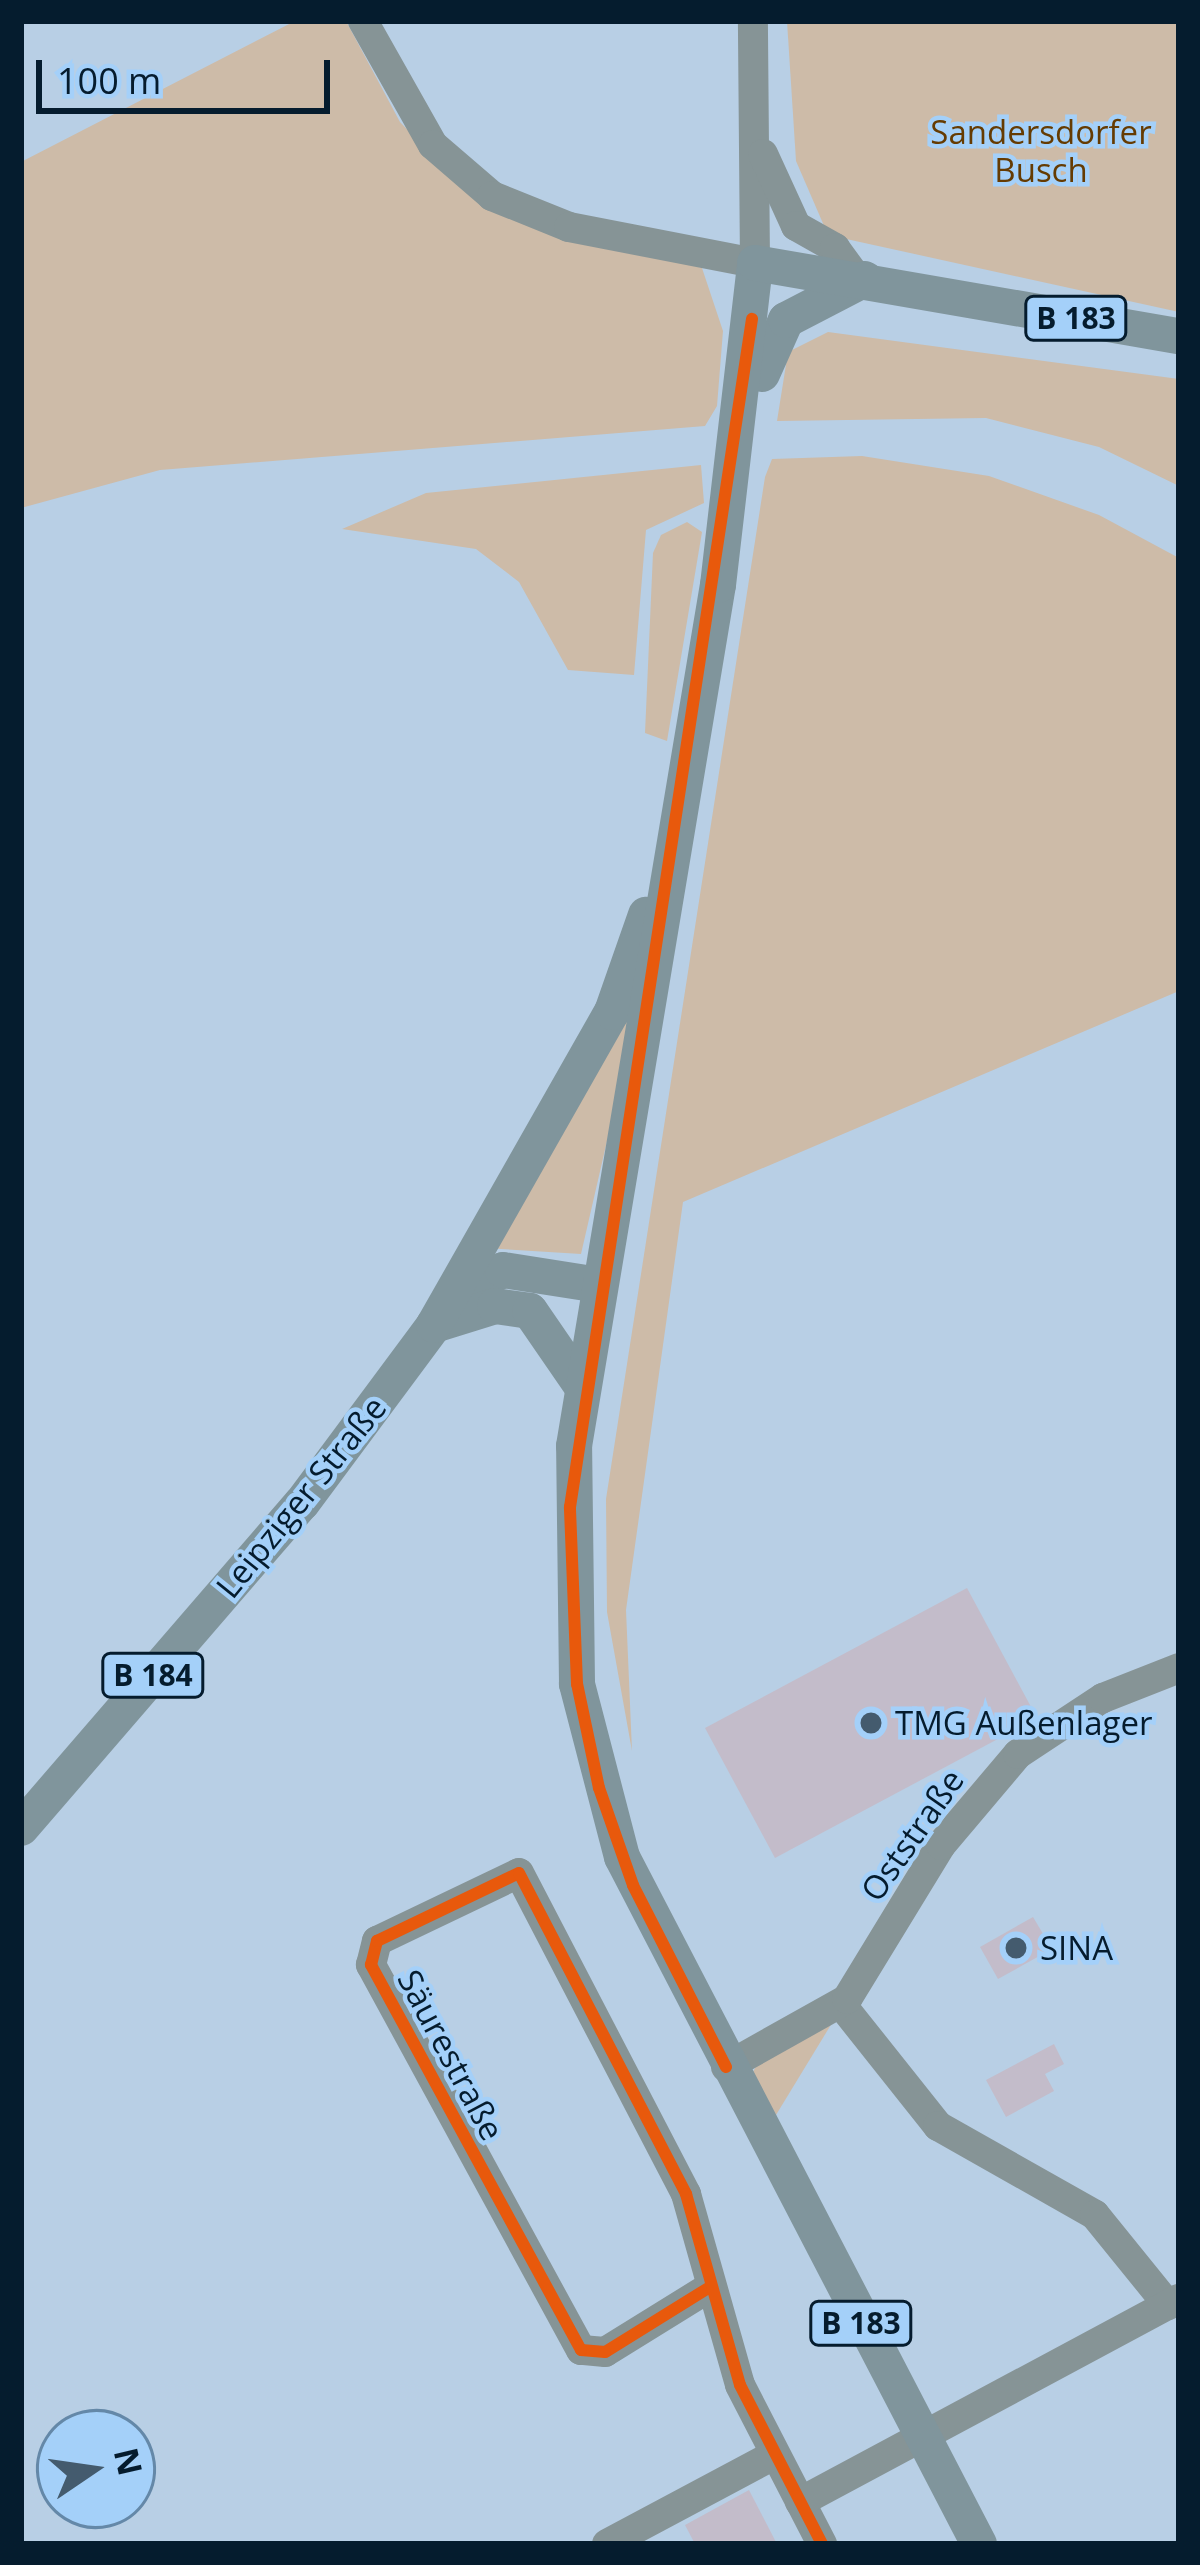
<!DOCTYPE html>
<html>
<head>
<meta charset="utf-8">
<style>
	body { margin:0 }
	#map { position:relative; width:1200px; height:2565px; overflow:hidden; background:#b8cfe5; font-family:"Open Sans",sans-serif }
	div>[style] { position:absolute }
	.green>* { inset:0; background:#cdbba8 }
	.building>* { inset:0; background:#c3bcca }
	.minor>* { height:30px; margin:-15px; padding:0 15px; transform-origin:15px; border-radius:15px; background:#869496 }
	.major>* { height:36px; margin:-18px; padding:0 18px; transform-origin:18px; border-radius:18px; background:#80959c }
	.cycleway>* { height:12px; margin:-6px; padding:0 6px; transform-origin:6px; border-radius:6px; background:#e8590c }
	.dots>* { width:33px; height:33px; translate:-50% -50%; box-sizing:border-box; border:6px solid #a4d0f9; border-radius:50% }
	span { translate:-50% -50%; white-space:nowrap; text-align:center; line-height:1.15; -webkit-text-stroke:9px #a4d0f9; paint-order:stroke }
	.shield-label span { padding:3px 9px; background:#a4d0f9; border:3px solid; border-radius:9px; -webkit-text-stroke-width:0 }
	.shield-label { font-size:30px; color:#051c2e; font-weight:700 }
	.park-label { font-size:33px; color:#653b02 }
	.street-label { font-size:33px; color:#051c2e }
	.poi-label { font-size:33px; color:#051c2e }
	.left { translate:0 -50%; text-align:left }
	.frame { position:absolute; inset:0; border:24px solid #051c2e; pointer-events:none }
	.north { position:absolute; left:36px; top:2409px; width:120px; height:120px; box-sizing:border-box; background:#a4d0f9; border:3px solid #6488a8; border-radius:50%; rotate:77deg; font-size:33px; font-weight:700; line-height:48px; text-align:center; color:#051c2e }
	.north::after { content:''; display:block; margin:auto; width:42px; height:54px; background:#445b6e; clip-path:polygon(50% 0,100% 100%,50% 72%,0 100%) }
	.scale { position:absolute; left:36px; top:60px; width:294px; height:54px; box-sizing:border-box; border:6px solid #051c2e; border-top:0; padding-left:15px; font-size:36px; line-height:42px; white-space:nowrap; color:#051c2e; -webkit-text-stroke:9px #a4d0f9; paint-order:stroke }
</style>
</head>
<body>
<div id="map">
	<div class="green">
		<i style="clip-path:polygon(295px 21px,346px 21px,400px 122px,473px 198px,702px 268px,723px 331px,717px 406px,705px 426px,160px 470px,21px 508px,21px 162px)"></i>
		<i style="clip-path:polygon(787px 21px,1179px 21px,1179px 312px,828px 235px,796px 161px)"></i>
		<i style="clip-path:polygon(828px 332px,1179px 379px,1179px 486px,1099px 447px,986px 418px,777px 421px,788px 352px)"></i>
		<i style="clip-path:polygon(862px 456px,989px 476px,1099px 515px,1179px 558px,1179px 991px,683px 1202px,626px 1610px,632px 1751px,607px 1612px,606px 1499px,765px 477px,772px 459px)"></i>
		<i style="clip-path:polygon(701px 465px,704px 503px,646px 530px,634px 675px,568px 670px,519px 582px,476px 549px,342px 529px,426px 493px)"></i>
		<i style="clip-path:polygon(687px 522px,702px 532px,667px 741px,645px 733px,653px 553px,661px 535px)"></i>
		<i style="clip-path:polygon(644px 980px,581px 1254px,484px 1248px)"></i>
		<i style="clip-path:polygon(832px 2023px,776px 2115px,752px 2074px,757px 2064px)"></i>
	</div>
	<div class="building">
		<i style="clip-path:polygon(967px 1588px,1037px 1718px,775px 1858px,705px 1728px)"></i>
		<i style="clip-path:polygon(1033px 1917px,1052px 1949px,998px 1979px,980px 1947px)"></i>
		<i style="clip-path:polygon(1054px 2044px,1064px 2064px,1045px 2074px,1054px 2091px,1006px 2117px,986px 2080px)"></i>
		<i style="clip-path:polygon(749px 2490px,777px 2544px,695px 2544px,685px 2525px)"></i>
	</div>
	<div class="minor">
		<i style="left:363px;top:21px;width:142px;rotate:60.6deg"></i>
		<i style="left:433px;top:145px;width:78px;rotate:40.8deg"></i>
		<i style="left:492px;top:196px;width:83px;rotate:21.9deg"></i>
		<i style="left:569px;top:227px;width:189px;rotate:11deg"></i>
		<i style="left:755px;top:263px;width:242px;rotate:-90.5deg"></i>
		<i style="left:763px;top:154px;width:79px;rotate:65.4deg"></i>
		<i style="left:796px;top:226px;width:45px;rotate:29.4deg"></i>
		<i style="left:835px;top:248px;width:37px;rotate:54deg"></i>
		<i style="left:841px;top:2004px;width:156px;rotate:51.5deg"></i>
		<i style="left:938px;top:2126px;width:180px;rotate:29.5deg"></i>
		<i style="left:1095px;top:2215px;width:116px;rotate:51deg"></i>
		<i style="left:726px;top:2067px;width:139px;rotate:-29.3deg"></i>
		<i style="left:847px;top:1999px;width:180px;rotate:-58.6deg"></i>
		<i style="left:941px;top:1845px;width:119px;rotate:-49.8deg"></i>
		<i style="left:1018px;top:1754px;width:102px;rotate:-33.4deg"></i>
		<i style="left:1103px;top:1698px;width:82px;rotate:-21.5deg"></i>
		<i style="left:710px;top:2287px;width:123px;rotate:148.2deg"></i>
		<i style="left:605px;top:2352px;width:24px;rotate:-175deg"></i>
		<i style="left:581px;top:2350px;width:439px;rotate:-118.6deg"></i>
		<i style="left:371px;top:1965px;width:25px;rotate:-76deg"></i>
		<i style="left:377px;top:1941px;width:157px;rotate:-25.6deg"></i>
		<i style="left:519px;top:1873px;width:362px;rotate:62.5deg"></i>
		<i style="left:686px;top:2194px;width:198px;rotate:74.2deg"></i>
		<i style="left:740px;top:2385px;width:179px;rotate:62.7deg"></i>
		<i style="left:800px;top:2502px;width:430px;rotate:-28.2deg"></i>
		<i style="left:607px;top:2544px;width:189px;rotate:-28.1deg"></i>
	</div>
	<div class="major">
		<i style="left:762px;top:374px;width:59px;rotate:-66deg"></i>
		<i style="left:786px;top:320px;width:89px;rotate:-27.4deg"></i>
		<i style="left:453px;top:1296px;width:56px;rotate:-27.5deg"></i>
		<i style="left:503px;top:1270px;width:97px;rotate:8.9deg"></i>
		<i style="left:434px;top:1325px;width:64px;rotate:-17.3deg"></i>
		<i style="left:495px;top:1306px;width:35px;rotate:8deg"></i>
		<i style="left:530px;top:1311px;width:93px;rotate:55.5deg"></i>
		<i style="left:21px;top:1828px;width:430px;rotate:-49.2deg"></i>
		<i style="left:302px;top:1503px;width:222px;rotate:-53.4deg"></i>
		<i style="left:434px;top:1325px;width:360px;rotate:-60.4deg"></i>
		<i style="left:612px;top:1012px;width:103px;rotate:-70.7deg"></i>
		<i style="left:979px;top:2544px;width:774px;rotate:-117.46deg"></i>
		<i style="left:622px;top:1857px;width:179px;rotate:-104.6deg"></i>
		<i style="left:577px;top:1684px;width:238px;rotate:-90.7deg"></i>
		<i style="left:574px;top:1446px;width:873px;rotate:-80.51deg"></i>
		<i style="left:718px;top:585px;width:324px;rotate:-83.4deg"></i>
		<i style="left:755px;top:263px;width:430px;rotate:9.8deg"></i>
	</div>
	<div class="cycleway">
		<i style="left:726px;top:2067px;width:204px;rotate:-117.1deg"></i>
		<i style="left:633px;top:1885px;width:103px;rotate:-109.3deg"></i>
		<i style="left:599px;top:1788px;width:106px;rotate:-101.9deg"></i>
		<i style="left:577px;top:1684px;width:177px;rotate:-92.3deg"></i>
		<i style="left:570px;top:1507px;width:1202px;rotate:-81.29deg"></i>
		<i style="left:710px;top:2287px;width:123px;rotate:148.2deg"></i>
		<i style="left:605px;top:2352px;width:24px;rotate:-175deg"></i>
		<i style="left:581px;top:2350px;width:439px;rotate:-118.6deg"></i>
		<i style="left:371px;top:1965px;width:25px;rotate:-76deg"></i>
		<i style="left:377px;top:1941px;width:157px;rotate:-25.6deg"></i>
		<i style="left:519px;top:1873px;width:362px;rotate:62.5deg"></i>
		<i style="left:686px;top:2194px;width:198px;rotate:74.2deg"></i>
		<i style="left:740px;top:2385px;width:179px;rotate:62.7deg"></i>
	</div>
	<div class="dots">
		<i style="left:871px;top:1723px;background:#445b6e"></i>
		<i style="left:1016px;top:1948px;background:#445b6e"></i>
	</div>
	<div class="shield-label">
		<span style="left:1076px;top:318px">B 183</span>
		<span style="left:153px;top:1675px">B 184</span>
		<span style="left:861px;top:2323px">B 183</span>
	</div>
	<div class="park-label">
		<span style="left:1041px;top:151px">Sandersdorfer<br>Busch</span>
	</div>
	<div class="street-label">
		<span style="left:301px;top:1497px;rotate:-51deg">Leipziger Straße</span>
		<span style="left:912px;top:1835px;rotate:-55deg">Oststraße</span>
		<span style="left:451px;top:2055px;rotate:62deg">Säurestraße</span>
	</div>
	<div class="poi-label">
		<span class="left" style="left:895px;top:1723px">TMG Außenlager</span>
		<span class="left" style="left:1040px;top:1948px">SINA</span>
	</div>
	<div class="frame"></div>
	<div class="north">N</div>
	<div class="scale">100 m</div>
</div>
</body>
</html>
